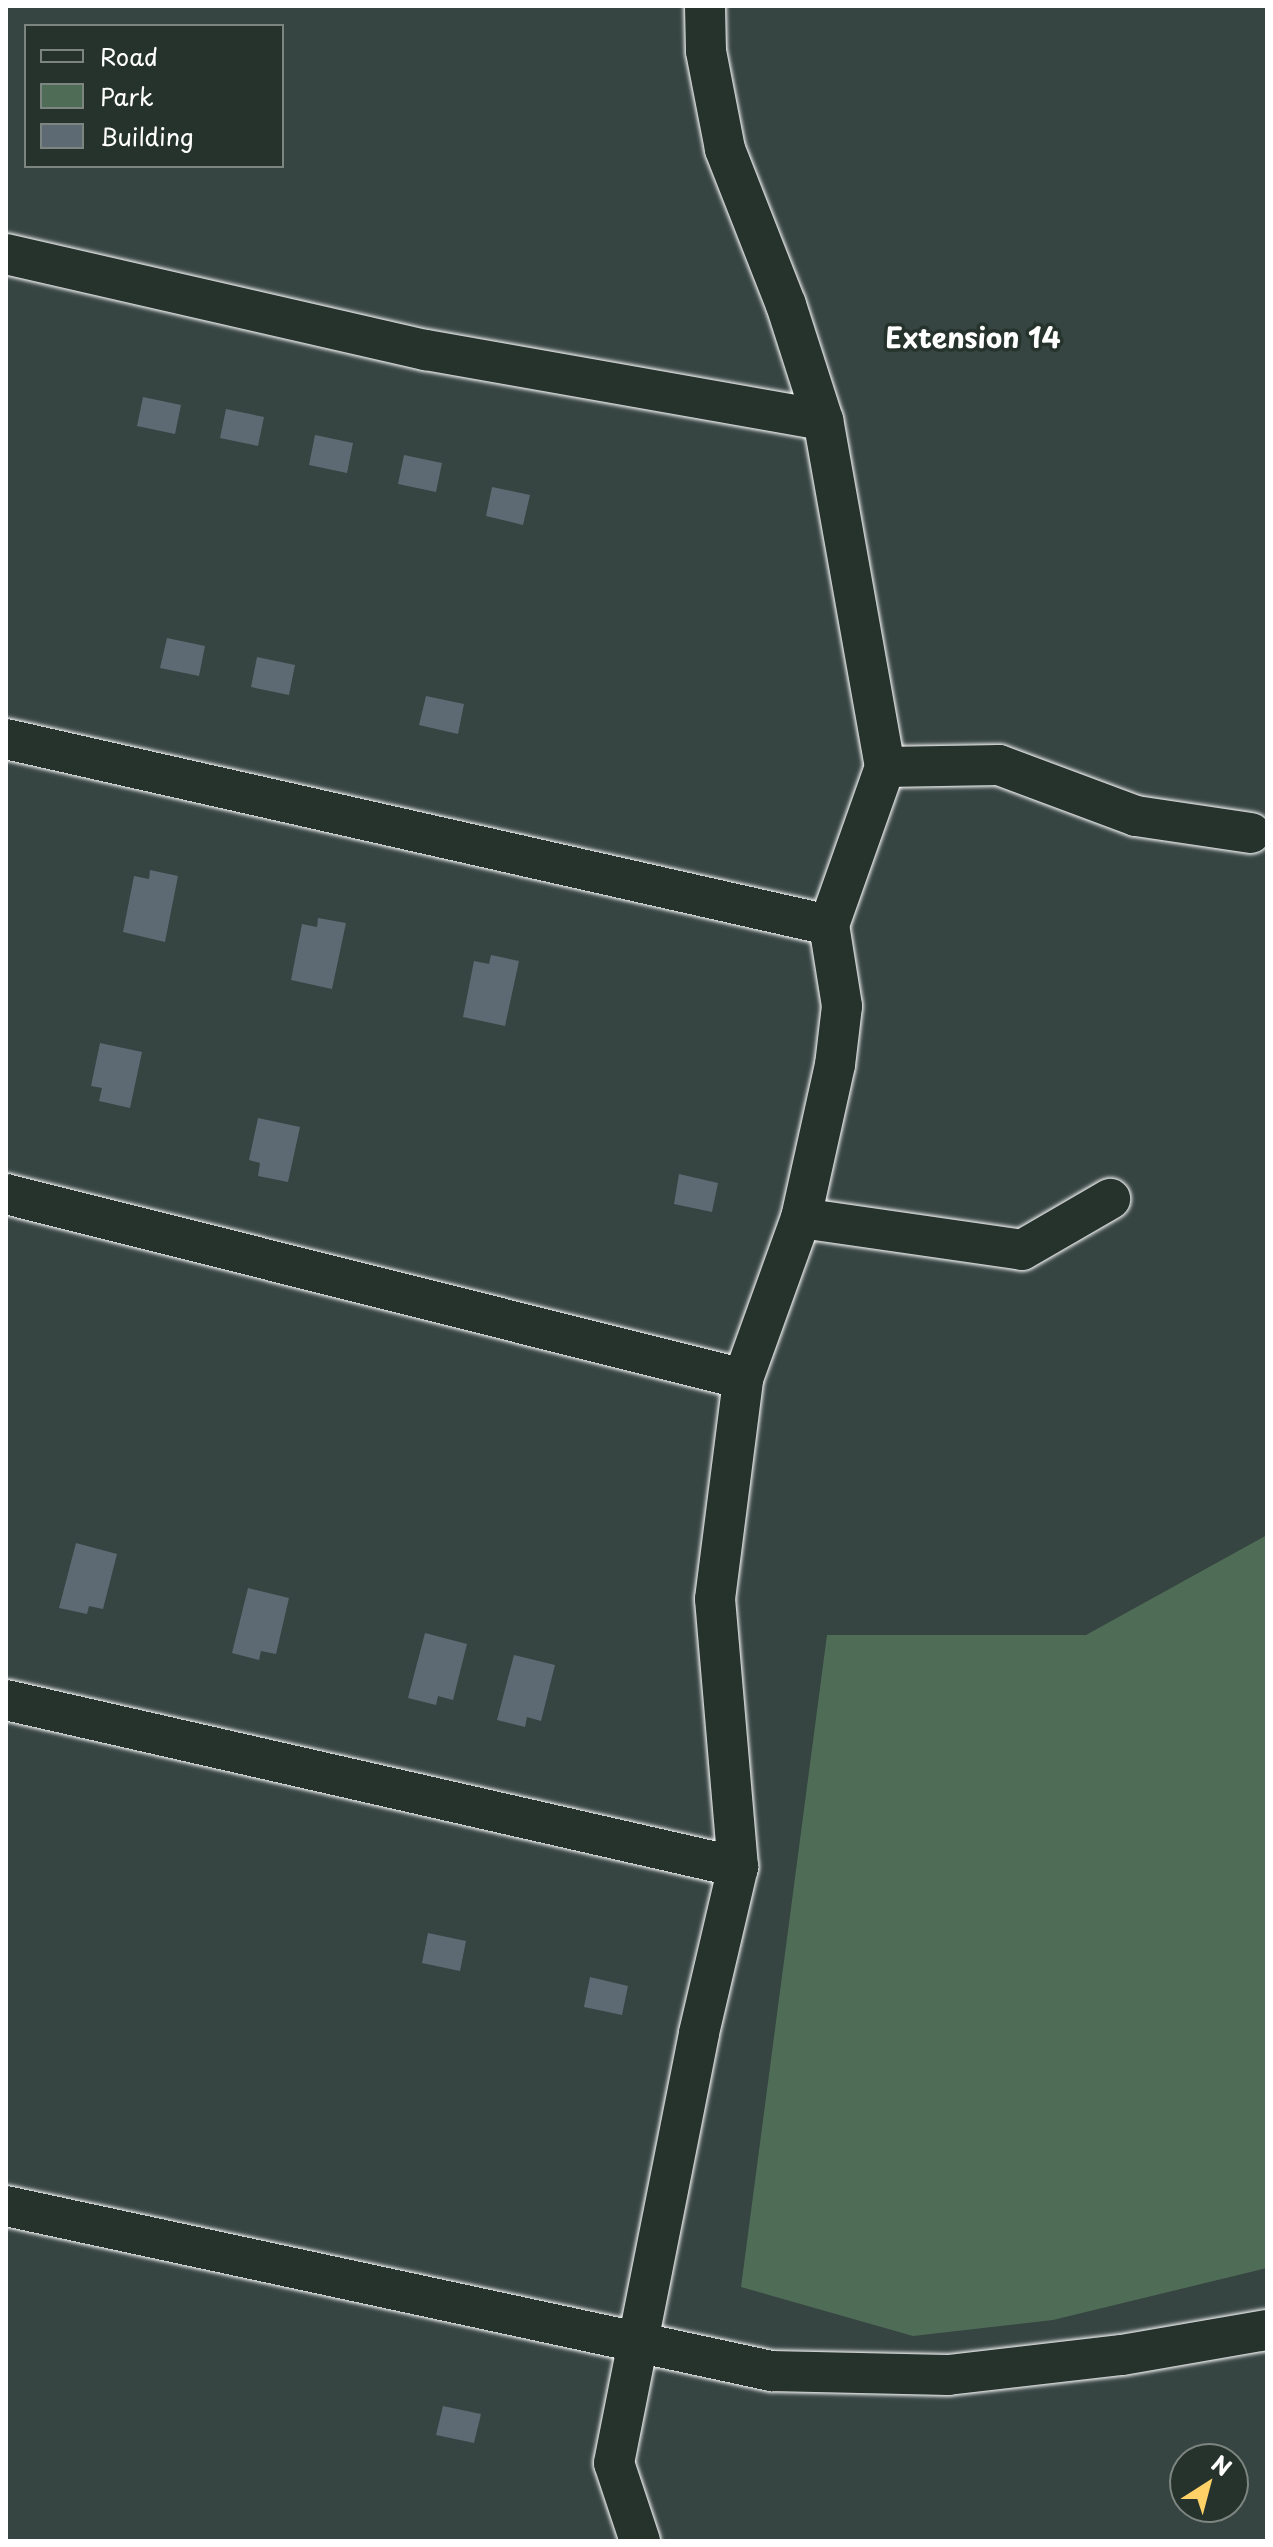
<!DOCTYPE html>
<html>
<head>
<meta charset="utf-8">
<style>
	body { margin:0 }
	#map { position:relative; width:1273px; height:2547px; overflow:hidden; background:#364442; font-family:"Playpen Sans",sans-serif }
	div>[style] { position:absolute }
	.green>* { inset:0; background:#4f6d56 }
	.building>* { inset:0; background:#5d6a74 }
	.roads { filter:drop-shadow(0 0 2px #fff) drop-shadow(0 0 2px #fff) }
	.minor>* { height:40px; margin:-20px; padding:0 20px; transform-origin:20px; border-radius:20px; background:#26332d }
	span { translate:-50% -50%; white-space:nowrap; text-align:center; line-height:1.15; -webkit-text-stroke:7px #26332d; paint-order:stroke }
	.neighbourhood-label { font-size:28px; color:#fff; font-weight:700 }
	.frame { position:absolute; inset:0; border:8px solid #fff; pointer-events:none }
	.legend { position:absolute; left:24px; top:24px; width:260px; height:144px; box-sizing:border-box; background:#26332d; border:2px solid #7d8581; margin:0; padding:10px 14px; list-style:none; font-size:24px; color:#fff }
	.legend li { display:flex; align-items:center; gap:16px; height:40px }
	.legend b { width:40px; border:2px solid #7d8581 }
	.north { position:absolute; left:1169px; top:2443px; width:80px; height:80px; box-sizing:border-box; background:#26332d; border:2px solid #7d8581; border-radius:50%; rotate:36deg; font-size:22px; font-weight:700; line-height:32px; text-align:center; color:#fff }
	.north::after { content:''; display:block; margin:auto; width:28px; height:36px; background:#ffd166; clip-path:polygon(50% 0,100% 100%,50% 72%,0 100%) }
</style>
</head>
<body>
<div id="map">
	<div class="green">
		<i style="clip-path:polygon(1267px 1535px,1267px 2268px,1053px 2320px,913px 2336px,741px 2287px,827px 1635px,1086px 1635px)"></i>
	</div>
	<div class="building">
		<i style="clip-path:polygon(143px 397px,181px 405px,175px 434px,137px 426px)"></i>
		<i style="clip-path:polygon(226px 409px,264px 417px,258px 446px,220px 438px)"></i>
		<i style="clip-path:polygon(315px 435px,353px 443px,347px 473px,309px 465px)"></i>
		<i style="clip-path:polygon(404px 455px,442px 463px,436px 492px,398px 484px)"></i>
		<i style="clip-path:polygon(492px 487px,530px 495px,523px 525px,486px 516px)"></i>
		<i style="clip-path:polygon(167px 638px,205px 646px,199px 676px,160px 668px)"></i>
		<i style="clip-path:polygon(257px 657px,295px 665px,289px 695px,251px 687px)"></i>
		<i style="clip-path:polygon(426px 696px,464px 704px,458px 734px,419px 725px)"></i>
		<i style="clip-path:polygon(150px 870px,178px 876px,165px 942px,123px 932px,134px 876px,149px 879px)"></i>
		<i style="clip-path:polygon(318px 918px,346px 923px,332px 989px,291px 980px,302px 924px,317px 927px)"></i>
		<i style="clip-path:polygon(491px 955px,519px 961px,505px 1026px,463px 1017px,474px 961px,489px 964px)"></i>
		<i style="clip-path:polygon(100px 1043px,142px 1052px,130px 1108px,99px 1101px,102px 1088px,91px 1086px)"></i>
		<i style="clip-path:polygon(258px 1118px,300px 1127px,288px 1182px,258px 1176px,260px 1163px,249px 1160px)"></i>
		<i style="clip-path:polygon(679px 1174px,718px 1183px,712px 1212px,674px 1204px)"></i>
		<i style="clip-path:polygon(76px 1543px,117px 1554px,103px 1609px,89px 1606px,87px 1614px,59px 1608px)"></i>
		<i style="clip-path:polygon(248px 1588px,289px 1598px,276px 1654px,261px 1651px,259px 1660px,232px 1653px)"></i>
		<i style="clip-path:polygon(425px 1633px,467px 1644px,453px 1700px,438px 1696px,436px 1705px,408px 1698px)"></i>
		<i style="clip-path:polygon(514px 1655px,555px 1665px,541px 1721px,527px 1717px,525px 1727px,497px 1720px)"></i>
		<i style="clip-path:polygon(428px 1933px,466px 1941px,460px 1971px,422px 1963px)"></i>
		<i style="clip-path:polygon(590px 1977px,628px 1986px,622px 2015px,584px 2007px)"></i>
		<i style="clip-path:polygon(443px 2406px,481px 2414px,474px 2443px,436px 2435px)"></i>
	</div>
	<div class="roads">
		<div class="minor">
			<i style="left:6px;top:254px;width:431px;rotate:12.9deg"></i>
			<i style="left:426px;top:350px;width:403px;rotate:10deg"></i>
			<i style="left:6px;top:739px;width:844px;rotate:12.74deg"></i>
			<i style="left:885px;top:767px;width:114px;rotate:-1deg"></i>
			<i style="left:999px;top:765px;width:146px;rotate:20.4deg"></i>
			<i style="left:1136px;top:816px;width:116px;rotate:8.4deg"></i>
			<i style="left:6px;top:1194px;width:760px;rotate:14.09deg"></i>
			<i style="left:801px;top:1218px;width:223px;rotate:8.2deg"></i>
			<i style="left:1022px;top:1250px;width:102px;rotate:-30.1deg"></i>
			<i style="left:6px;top:1700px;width:751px;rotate:12.85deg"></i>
			<i style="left:6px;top:2206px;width:783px;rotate:12.17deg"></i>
			<i style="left:771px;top:2371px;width:177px;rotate:1.3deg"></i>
			<i style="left:948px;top:2375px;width:175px;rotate:-6.6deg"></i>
			<i style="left:1122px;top:2355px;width:147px;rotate:-9.8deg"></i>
			<i style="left:640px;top:2541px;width:82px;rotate:-108.4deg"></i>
			<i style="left:614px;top:2463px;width:438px;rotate:-78.8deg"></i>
			<i style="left:699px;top:2033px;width:171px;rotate:-76.8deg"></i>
			<i style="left:738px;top:1867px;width:269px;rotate:-94.9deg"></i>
			<i style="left:715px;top:1599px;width:222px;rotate:-82.7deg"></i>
			<i style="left:743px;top:1379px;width:171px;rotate:-70.2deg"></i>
			<i style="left:801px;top:1218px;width:157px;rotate:-77.5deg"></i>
			<i style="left:835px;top:1065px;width:59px;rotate:-83.2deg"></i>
			<i style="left:842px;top:1006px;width:82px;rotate:-99.1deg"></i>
			<i style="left:829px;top:925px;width:168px;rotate:-70.5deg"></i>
			<i style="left:885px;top:767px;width:352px;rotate:-100.1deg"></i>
			<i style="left:823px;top:420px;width:121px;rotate:-107.8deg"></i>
			<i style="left:786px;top:305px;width:168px;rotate:-111.4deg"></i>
			<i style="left:725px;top:149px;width:100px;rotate:-101deg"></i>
			<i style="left:706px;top:51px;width:45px;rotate:-91.3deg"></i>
		</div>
	</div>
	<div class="neighbourhood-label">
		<span style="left:973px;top:337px">Extension 14</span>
	</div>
	<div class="frame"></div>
	<ul class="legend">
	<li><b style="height:10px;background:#26332d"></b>Road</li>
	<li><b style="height:22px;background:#4f6d56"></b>Park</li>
	<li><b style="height:22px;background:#5d6a74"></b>Building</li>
	</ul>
	<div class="north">N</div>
</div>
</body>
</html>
